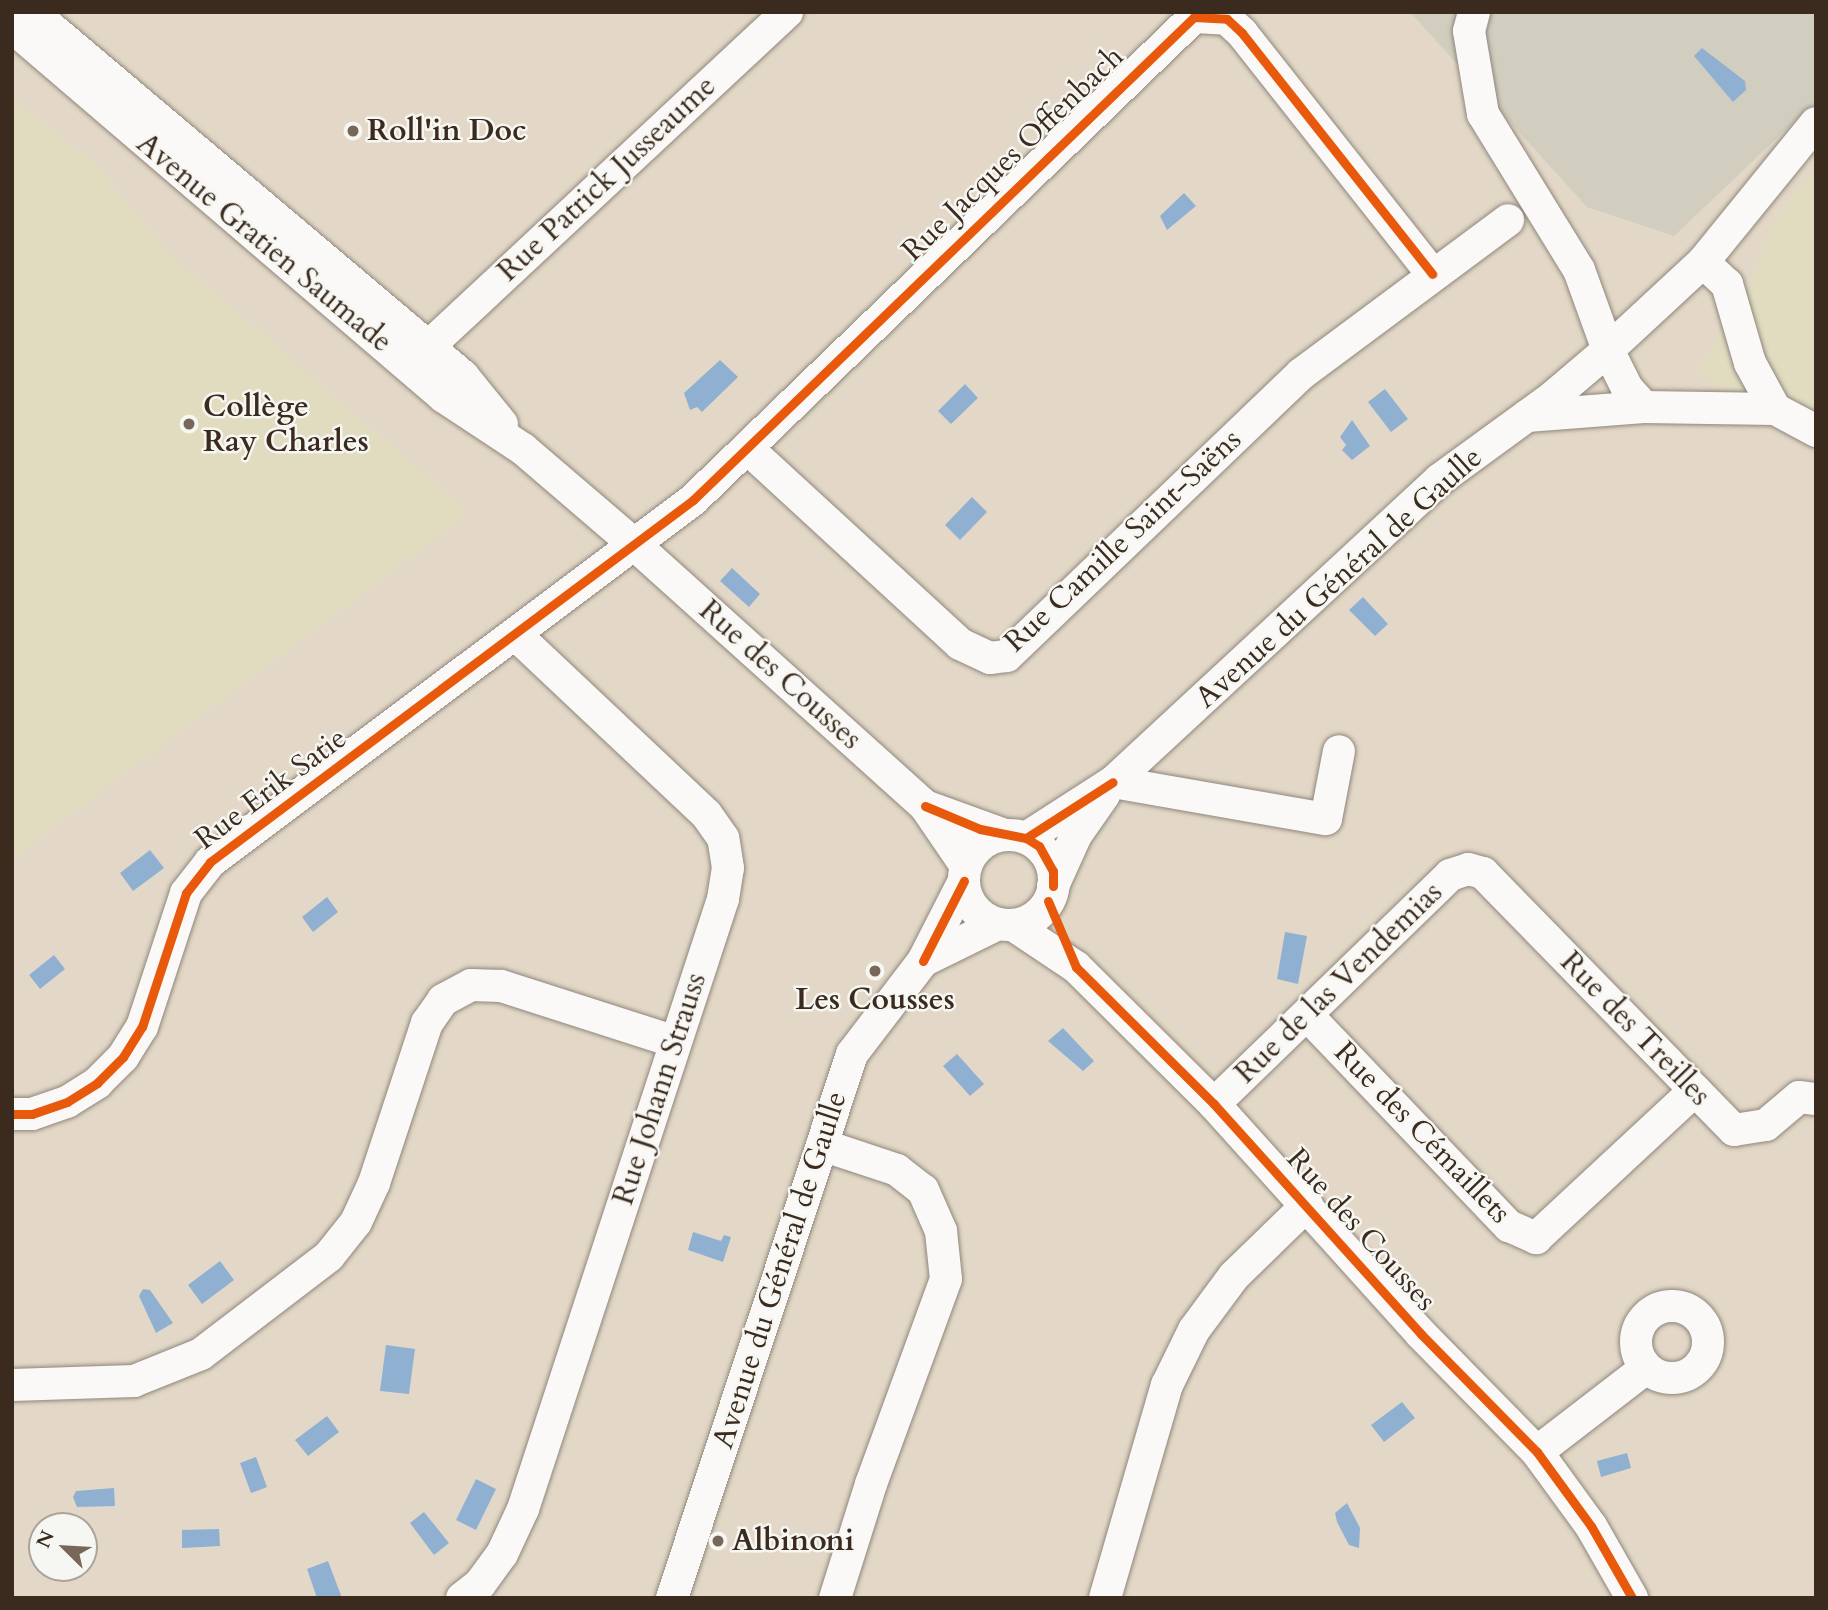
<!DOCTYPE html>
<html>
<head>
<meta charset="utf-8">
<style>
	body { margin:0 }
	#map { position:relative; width:1828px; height:1610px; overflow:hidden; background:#e3d8c7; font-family:Cardo,serif }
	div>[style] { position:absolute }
	.built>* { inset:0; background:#e1dbc0 }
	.industrial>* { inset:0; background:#d1cebf }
	.water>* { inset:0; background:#90b0d2 }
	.roads { filter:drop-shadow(0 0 2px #8f877d) drop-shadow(0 0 2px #8f877d) }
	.minor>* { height:32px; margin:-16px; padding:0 16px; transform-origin:16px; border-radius:16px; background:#fbf9f7 }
	.minor>.ring { margin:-16px; padding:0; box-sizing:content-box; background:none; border:32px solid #fbf9f7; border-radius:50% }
	.cycleway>* { height:9px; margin:-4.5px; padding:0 4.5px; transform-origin:4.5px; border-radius:4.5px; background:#e8590c }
	.dots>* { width:19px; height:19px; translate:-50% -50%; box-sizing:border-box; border:4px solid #f6f6f2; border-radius:50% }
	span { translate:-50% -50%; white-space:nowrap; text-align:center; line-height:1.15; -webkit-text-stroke:5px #f6f6f2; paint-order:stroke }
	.poi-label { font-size:30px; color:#3b2a1e; font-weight:700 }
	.left { translate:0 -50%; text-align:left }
	.street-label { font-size:30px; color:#3b2a1e }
	.frame { position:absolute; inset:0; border:14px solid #3b2a1e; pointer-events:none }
	.north { position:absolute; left:28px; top:1512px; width:70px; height:70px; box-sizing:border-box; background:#f6f6f2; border:2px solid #aba49d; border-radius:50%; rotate:294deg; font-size:19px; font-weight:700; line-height:28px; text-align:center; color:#3b2a1e }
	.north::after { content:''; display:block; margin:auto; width:24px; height:32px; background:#766759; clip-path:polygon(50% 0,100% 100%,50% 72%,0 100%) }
</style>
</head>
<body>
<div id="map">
	<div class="built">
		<i style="clip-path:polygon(12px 97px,95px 164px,170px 254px,469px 513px,12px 859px)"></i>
		<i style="clip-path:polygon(1816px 169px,1816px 453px,1697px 370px,1752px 286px,1769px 226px)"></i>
	</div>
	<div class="industrial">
		<i style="clip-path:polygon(1410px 12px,1816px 12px,1816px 101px,1674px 236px,1587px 207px)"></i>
	</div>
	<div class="water">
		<i style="clip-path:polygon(1702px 48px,1745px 81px,1746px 90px,1733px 102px,1694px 56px)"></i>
		<i style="clip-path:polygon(1184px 193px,1196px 206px,1167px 230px,1160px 216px)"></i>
		<i style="clip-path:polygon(720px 360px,738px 377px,702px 412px,697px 407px,690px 410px,684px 393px)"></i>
		<i style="clip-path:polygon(965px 384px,978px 398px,951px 424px,938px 411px)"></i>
		<i style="clip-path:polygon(1385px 389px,1408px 419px,1391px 432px,1368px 402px)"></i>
		<i style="clip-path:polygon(1352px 420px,1370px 446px,1352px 460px,1342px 450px,1346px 445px,1340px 437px)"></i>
		<i style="clip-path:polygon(972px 497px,987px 512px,960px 540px,945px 525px)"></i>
		<i style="clip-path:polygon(732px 568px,760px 594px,749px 607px,720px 581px)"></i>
		<i style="clip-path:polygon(1363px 597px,1388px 624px,1375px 636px,1349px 610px)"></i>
		<i style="clip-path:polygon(150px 850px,164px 868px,133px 891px,120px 873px)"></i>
		<i style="clip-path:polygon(327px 897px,338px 912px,313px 932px,302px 917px)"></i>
		<i style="clip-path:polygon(1285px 932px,1307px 936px,1298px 984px,1277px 979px)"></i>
		<i style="clip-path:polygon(54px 955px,65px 969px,40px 989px,29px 975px)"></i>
		<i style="clip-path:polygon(1063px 1028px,1094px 1061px,1083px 1071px,1048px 1041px)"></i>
		<i style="clip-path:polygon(957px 1054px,984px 1084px,970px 1096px,943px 1066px)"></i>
		<i style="clip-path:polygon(693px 1232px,721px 1241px,724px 1235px,731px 1237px,723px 1262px,688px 1250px)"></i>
		<i style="clip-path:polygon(220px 1261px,234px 1280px,202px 1304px,188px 1285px)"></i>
		<i style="clip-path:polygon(143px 1289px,150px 1290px,173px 1323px,156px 1333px,139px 1296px)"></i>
		<i style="clip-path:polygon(386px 1345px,415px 1349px,409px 1394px,380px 1391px)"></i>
		<i style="clip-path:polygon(1402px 1402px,1415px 1418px,1384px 1442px,1371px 1425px)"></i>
		<i style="clip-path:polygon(327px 1416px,339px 1432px,308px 1456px,295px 1440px)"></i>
		<i style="clip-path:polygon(1627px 1453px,1631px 1468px,1601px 1477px,1597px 1461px)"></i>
		<i style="clip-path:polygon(256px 1457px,267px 1487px,251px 1493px,240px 1463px)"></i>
		<i style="clip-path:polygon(476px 1479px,496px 1489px,476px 1530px,456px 1520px)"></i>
		<i style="clip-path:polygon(114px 1488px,115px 1506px,77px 1507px,73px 1497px,76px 1491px)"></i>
		<i style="clip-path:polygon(1347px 1503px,1360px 1528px,1359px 1548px,1349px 1545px,1337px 1522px,1335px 1513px)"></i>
		<i style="clip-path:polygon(424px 1512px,449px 1543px,434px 1555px,410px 1523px)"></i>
		<i style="clip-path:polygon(219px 1529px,220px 1546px,182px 1548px,182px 1530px)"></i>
		<i style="clip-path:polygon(328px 1561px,342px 1598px,317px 1598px,307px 1569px)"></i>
	</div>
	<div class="roads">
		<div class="minor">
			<i style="left:32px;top:12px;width:564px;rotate:40.18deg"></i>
			<i style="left:463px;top:376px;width:62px;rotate:50.9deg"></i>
			<i style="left:12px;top:27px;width:569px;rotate:40.58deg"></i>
			<i style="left:444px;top:397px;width:95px;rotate:33.4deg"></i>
			<i style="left:523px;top:449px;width:148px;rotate:40.6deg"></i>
			<i style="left:635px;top:545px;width:390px;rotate:42deg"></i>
			<i style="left:925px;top:806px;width:73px;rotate:55.7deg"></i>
			<i style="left:1703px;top:262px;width:33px;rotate:43deg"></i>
			<i style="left:1727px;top:284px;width:82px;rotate:73.8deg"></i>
			<i style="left:1750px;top:363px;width:52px;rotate:61.5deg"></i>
			<i style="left:1775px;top:409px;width:47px;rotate:28.2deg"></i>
			<i style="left:428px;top:347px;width:491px;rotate:-43deg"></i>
			<i style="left:1644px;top:407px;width:25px;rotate:-132deg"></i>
			<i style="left:1627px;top:388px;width:42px;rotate:-116.6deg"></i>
			<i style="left:1608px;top:350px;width:129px;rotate:-42.8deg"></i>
			<i style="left:1703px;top:262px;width:179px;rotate:-50.9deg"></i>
			<i style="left:1527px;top:416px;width:117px;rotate:-4.4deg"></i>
			<i style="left:1644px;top:407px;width:131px;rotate:0.9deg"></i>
			<i style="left:747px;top:448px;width:289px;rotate:42.6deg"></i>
			<i style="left:960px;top:644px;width:33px;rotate:25deg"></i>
			<i style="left:990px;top:658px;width:17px;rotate:-7deg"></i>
			<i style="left:1007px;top:656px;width:407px;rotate:-43.8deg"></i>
			<i style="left:1301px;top:374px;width:258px;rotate:-36.6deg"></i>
			<i style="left:1113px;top:782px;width:216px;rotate:9.9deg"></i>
			<i style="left:1326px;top:819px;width:69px;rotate:-79.2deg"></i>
			<i style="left:925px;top:806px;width:85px;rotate:19.9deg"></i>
			<i class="ring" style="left:964px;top:835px;width:58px;height:58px"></i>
			<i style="left:1026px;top:838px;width:103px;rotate:-32.8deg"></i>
			<i style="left:1113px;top:782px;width:444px;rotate:-42.8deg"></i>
			<i style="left:1439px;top:480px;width:142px;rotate:-36.1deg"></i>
			<i style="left:1554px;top:396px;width:71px;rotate:-40.4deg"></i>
			<i style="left:1608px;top:350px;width:85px;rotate:-109.9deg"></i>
			<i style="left:1579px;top:270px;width:183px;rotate:-121.6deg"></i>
			<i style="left:1483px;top:114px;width:84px;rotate:-99.6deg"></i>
			<i style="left:1469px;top:31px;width:20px;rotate:-75deg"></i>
			<i style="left:1053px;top:886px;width:56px;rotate:-65.7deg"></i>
			<i style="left:1076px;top:835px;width:49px;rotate:-55deg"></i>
			<i style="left:1013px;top:925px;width:76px;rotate:33.7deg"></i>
			<i style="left:1076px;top:967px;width:194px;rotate:44.8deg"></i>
			<i style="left:1214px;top:1104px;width:309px;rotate:48deg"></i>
			<i style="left:1421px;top:1334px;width:165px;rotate:45.5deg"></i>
			<i style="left:1537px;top:1452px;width:92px;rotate:53.9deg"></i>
			<i style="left:1591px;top:1526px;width:83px;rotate:60.3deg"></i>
			<i style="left:923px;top:961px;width:84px;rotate:-26.3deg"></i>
			<i style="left:1308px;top:1016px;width:291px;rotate:46.3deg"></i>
			<i style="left:1509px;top:1226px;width:30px;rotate:24deg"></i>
			<i style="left:1536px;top:1238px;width:217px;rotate:-42.9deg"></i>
			<i style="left:1214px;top:1104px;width:329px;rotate:-44.1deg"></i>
			<i style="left:1450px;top:875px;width:19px;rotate:-18deg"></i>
			<i style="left:1468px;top:869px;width:16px;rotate:15deg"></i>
			<i style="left:1483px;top:873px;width:359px;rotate:45.7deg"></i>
			<i style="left:1734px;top:1130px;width:32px;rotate:-9deg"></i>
			<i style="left:1766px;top:1125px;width:43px;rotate:-40.3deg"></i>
			<i style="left:1799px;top:1097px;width:17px;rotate:7deg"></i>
			<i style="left:12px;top:1114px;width:20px"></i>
			<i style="left:32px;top:1114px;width:37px;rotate:-19deg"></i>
			<i style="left:67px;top:1102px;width:36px;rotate:-32deg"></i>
			<i style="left:97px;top:1083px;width:37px;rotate:-45deg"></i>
			<i style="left:123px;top:1057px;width:36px;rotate:-58deg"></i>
			<i style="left:142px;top:1027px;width:141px;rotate:-71.8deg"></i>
			<i style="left:186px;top:893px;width:39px;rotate:-52deg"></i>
			<i style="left:210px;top:862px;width:604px;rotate:-36.85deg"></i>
			<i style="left:693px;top:500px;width:696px;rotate:-43.95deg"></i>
			<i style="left:1194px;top:17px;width:33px;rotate:3deg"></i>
			<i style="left:1227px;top:19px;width:21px;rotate:43deg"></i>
			<i style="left:1242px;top:33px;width:307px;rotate:51.7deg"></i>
			<i style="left:822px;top:1145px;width:79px;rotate:18.4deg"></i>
			<i style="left:897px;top:1170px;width:33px;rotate:38deg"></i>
			<i style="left:923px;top:1190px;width:45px;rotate:66.3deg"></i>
			<i style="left:941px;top:1231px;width:48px;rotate:84.1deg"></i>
			<i style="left:946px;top:1279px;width:218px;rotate:110.1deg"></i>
			<i style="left:871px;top:1484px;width:120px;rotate:107.5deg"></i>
			<i class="ring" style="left:1636px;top:1306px;width:40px;height:40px"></i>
			<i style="left:12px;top:1385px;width:122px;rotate:-1.9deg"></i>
			<i style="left:134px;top:1381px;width:72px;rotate:-21.9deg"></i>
			<i style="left:201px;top:1354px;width:161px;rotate:-37.4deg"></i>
			<i style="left:329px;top:1256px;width:43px;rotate:-51.5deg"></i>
			<i style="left:356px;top:1222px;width:43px;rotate:-65.2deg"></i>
			<i style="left:374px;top:1183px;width:169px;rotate:-71.7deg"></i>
			<i style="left:427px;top:1023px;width:28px;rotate:-55deg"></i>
			<i style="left:443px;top:1000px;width:32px;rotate:-28deg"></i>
			<i style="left:471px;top:985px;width:30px;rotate:2deg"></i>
			<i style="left:501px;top:986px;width:183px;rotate:17.8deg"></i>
			<i style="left:1537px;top:1452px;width:138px;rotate:-37.6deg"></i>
			<i style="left:462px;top:1598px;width:23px;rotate:-38deg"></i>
			<i style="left:480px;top:1584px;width:37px;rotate:-54deg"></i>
			<i style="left:502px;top:1554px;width:50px;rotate:-65deg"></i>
			<i style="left:523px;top:1509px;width:642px;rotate:-71.85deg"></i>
			<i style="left:723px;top:899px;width:31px;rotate:-81deg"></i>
			<i style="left:728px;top:868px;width:30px;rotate:-99deg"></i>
			<i style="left:723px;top:838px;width:29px;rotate:-125deg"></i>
			<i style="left:706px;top:814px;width:261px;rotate:-136.7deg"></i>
			<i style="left:672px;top:1598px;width:573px;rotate:-71.69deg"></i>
			<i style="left:852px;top:1054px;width:117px;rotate:-52.6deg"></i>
			<i style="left:923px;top:961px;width:90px;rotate:-62.9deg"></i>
			<i style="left:1105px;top:1598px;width:222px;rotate:-73.8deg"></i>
			<i style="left:1167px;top:1385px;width:61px;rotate:-63.9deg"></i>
			<i style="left:1194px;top:1330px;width:67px;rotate:-53.5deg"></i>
			<i style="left:1234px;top:1276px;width:102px;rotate:-44.2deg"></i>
		</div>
	</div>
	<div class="cycleway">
		<i style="left:925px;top:806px;width:60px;rotate:22.7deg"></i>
		<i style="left:980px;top:829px;width:47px;rotate:11.1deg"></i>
		<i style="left:1026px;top:838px;width:15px;rotate:32deg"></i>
		<i style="left:1039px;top:846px;width:29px;rotate:61deg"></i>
		<i style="left:1053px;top:871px;width:15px;rotate:90deg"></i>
		<i style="left:1026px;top:838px;width:103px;rotate:-32.8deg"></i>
		<i style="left:1048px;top:901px;width:72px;rotate:67deg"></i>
		<i style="left:1076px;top:967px;width:194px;rotate:44.8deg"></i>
		<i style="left:1214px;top:1104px;width:309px;rotate:48deg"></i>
		<i style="left:1421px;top:1334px;width:165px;rotate:45.5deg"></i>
		<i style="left:1537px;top:1452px;width:92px;rotate:53.9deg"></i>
		<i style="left:1591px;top:1526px;width:83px;rotate:60.3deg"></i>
		<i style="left:923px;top:961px;width:90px;rotate:-62.9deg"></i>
		<i style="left:12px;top:1114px;width:20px"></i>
		<i style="left:32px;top:1114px;width:37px;rotate:-19deg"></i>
		<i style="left:67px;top:1102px;width:36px;rotate:-32deg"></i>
		<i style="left:97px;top:1083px;width:37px;rotate:-45deg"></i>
		<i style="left:123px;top:1057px;width:36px;rotate:-58deg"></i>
		<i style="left:142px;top:1027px;width:141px;rotate:-71.8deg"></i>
		<i style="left:186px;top:893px;width:39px;rotate:-52deg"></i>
		<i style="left:210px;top:862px;width:604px;rotate:-36.85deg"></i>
		<i style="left:693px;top:500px;width:696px;rotate:-43.95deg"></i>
		<i style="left:1194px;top:17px;width:33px;rotate:3deg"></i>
		<i style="left:1227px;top:19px;width:21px;rotate:43deg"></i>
		<i style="left:1242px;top:33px;width:307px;rotate:51.7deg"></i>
	</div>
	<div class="dots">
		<i style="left:353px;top:131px;background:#766759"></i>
		<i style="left:189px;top:424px;background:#766759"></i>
		<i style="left:875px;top:971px;background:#766759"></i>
		<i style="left:718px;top:1541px;background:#766759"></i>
	</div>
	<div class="poi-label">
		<span class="left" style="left:367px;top:131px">Roll'in Doc</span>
		<span class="left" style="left:203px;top:424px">Collège<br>Ray Charles</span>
		<span style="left:875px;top:1000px">Les Cousses</span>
		<span class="left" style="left:732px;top:1541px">Albinoni</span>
	</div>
	<div class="street-label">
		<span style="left:1013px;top:154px;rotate:-44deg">Rue Jacques Offenbach</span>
		<span style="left:607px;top:179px;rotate:-43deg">Rue Patrick Jusseaume</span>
		<span style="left:264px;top:243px;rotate:40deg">Avenue Gratien Saumade</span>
		<span style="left:1123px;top:541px;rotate:-43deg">Rue Camille Saint-Saëns</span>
		<span style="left:1339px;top:578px;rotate:-42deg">Avenue du Général de Gaulle</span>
		<span style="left:780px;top:675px;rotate:42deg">Rue des Cousses</span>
		<span style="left:271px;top:789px;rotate:-37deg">Rue Erik Satie</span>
		<span style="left:1339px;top:983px;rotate:-44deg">Rue de las Vendemias</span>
		<span style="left:1635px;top:1029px;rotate:46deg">Rue des Treilles</span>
		<span style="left:660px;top:1089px;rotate:-72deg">Rue Johann Strauss</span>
		<span style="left:1422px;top:1133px;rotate:46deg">Rue des Cémaillets</span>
		<span style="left:1361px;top:1230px;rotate:48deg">Rue des Cousses</span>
		<span style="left:780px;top:1270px;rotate:-72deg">Avenue du Général de Gaulle</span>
	</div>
	<div class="frame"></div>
	<div class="north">N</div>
</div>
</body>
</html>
